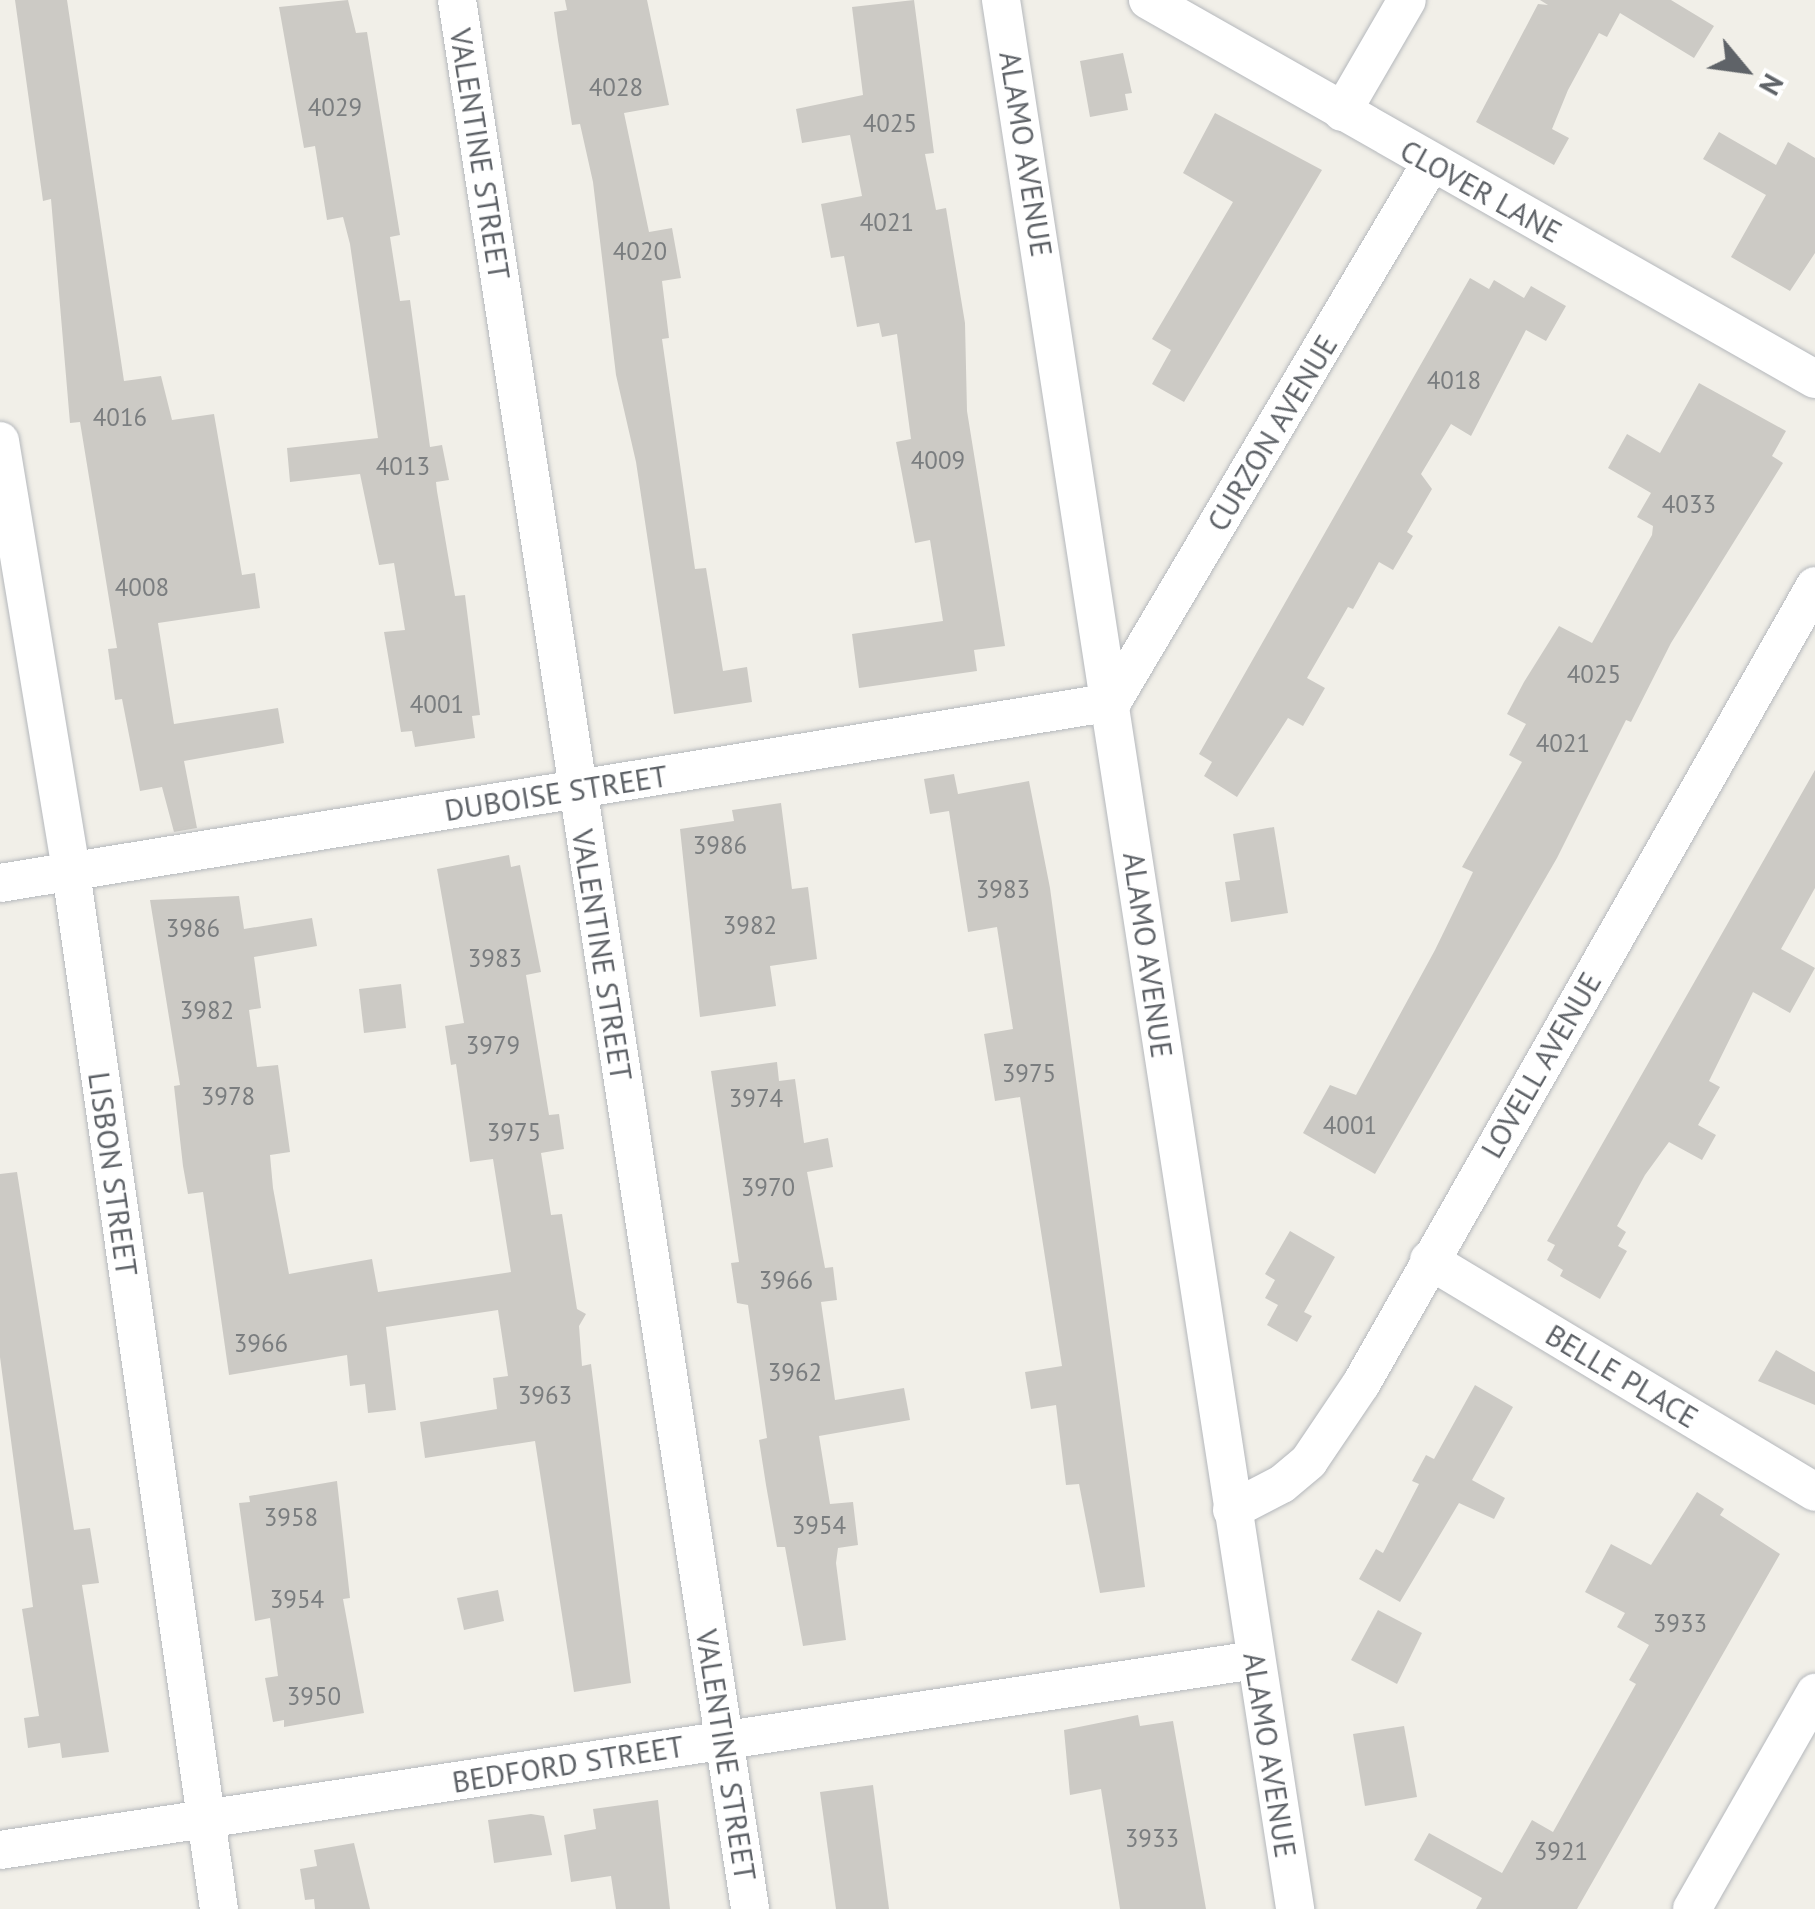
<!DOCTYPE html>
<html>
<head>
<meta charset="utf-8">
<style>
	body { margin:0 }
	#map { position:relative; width:1815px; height:1909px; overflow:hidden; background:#f1efe8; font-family:"PT Sans",sans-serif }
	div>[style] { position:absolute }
	.building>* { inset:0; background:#cccac5 }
	.roads { filter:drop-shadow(0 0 2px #b5b8bc) drop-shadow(0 0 2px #b5b8bc) }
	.minor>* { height:38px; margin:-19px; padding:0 19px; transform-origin:19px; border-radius:19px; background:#fff }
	span { translate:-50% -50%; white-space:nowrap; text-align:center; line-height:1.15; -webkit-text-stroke:8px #fff; paint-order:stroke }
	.number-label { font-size:25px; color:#7a7d7f }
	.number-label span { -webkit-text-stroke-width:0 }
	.street-label { font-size:30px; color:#5f6368 }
	.north { position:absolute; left:1695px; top:20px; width:100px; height:100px; -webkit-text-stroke:8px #fff; paint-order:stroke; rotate:119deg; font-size:28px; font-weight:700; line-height:40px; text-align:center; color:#5f6368 }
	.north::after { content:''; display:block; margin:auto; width:35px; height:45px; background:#5f6368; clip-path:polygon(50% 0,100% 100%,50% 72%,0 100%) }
</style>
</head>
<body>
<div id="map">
	<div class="building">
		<i style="clip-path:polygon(15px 0,67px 0,124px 381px,161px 376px,172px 420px,214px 414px,242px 575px,255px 573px,260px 608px,158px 623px,174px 724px,278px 708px,284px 743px,184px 761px,197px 828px,174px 832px,162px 787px,140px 791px,122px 699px,115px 700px,108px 649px,117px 648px,80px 422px,70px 423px,51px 199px,43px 201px)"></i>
		<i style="clip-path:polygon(348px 0,356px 33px,367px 32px,400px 235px,390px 237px,400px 301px,410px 300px,430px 447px,442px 445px,449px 480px,436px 482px,437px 491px,455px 596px,465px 595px,480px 715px,472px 716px,475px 738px,415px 747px,412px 731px,401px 732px,384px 632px,405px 630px,394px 563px,379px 565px,360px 474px,290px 482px,287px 448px,378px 438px,350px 244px,343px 217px,327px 220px,315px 146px,304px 148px,279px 7px)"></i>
		<i style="clip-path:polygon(565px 0,647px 0,669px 105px,624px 113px,649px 232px,672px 228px,681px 278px,662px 281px,669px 338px,662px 339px,695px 569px,706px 568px,723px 671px,747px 667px,752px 702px,674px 714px,636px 462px,616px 375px,593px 182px,580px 124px,572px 125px,558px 40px,554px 12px,567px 10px)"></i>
		<i style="clip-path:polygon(914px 0,934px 153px,925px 154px,936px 210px,946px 208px,965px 323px,967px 411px,1005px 646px,974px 650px,977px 671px,859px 688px,852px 634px,943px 621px,930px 540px,915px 543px,896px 442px,911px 439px,897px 334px,882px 337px,879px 323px,857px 327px,844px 256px,831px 258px,821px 204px,862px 196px,850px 135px,802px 143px,796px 109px,863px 95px,852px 7px)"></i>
		<i style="clip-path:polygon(1540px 0,1671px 0,1714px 26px,1694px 58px,1620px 13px,1607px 37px,1599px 33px,1568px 90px,1552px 129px,1569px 138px,1554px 165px,1476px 122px,1538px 4px,1548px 5px)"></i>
		<i style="clip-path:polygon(1123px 53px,1132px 93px,1125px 94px,1128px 110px,1090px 117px,1080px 61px)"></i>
		<i style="clip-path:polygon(1215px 113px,1322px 170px,1184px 402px,1152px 384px,1171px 350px,1152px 339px,1233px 202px,1183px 173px)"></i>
		<i style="clip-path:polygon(1719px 132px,1776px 165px,1788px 142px,1815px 158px,1815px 253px,1790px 291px,1731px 257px,1766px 195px,1703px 159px)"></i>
		<i style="clip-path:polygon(1470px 278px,1489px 289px,1494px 280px,1524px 298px,1531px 286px,1566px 306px,1546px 341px,1526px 330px,1471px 436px,1451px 424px,1421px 474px,1432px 489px,1407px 532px,1413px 536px,1393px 570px,1379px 562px,1353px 609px,1348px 607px,1307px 678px,1325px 688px,1303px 726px,1288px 718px,1237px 797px,1204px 776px,1212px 762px,1199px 754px)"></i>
		<i style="clip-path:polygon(1699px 383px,1786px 431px,1772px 456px,1783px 463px,1671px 643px,1631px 722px,1626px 720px,1557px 858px,1375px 1174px,1303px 1133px,1330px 1085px,1356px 1095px,1435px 950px,1473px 872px,1462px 867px,1522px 762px,1509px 755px,1526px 724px,1507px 714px,1524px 682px,1559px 626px,1592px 643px,1652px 535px,1653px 526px,1637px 517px,1651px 493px,1608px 468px,1627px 434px,1660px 453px)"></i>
		<i style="clip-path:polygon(1815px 770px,1815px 888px,1781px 949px,1815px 968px,1790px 1013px,1753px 992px,1709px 1081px,1720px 1087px,1698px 1125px,1716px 1135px,1702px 1160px,1669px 1142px,1645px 1175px,1617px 1226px,1626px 1232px,1618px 1246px,1627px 1251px,1600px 1299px,1560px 1276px,1563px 1270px,1547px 1260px,1555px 1245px,1547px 1241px)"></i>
		<i style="clip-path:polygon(954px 774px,958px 794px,1029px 781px,1050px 888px,1145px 1587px,1100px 1593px,1079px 1484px,1066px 1485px,1056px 1405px,1031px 1409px,1025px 1372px,1062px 1366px,1020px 1097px,995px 1101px,984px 1034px,1013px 1029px,997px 927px,968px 932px,949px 811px,930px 814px,924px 779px)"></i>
		<i style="clip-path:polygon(781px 803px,792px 889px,808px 887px,817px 959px,770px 966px,776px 1006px,700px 1017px,680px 829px,734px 821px,732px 810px)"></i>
		<i style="clip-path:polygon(1274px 827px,1288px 913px,1231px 922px,1225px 882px,1240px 880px,1233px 834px)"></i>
		<i style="clip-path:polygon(509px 855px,511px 867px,520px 865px,541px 972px,526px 975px,549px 1115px,559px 1114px,564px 1149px,541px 1153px,551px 1215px,562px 1214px,577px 1309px,586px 1314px,579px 1326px,582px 1366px,591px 1364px,631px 1683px,574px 1692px,535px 1441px,425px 1458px,420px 1422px,497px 1409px,493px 1378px,508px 1376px,498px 1310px,386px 1327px,396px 1410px,368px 1413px,365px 1384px,350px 1386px,347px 1355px,229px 1375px,203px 1192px,188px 1194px,183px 1166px,174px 1086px,180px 1085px,150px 900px,239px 896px,244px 929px,312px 918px,317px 946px,254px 957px,261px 1008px,249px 1010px,257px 1067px,278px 1065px,290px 1152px,270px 1155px,273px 1188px,289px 1274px,372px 1259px,378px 1292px,511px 1272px,493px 1159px,470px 1162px,456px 1064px,451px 1065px,445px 1026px,464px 1023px,437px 869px)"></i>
		<i style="clip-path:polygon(401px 984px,406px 1028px,364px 1033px,359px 989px)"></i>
		<i style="clip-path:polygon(777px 1062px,779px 1081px,795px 1079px,804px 1143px,828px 1138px,833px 1167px,807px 1172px,825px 1268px,833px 1267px,837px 1300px,821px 1302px,835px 1400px,904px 1388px,910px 1420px,819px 1436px,830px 1504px,853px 1502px,858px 1545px,838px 1548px,836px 1563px,846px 1640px,803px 1646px,785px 1547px,777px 1547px,766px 1485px,759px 1440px,767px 1438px,748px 1305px,737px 1303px,731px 1263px,739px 1262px,711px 1071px)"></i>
		<i style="clip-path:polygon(17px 1172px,74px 1530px,90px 1528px,99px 1583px,82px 1585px,109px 1752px,62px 1758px,60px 1743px,28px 1748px,24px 1718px,39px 1716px,22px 1609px,33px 1607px,0 1357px,0 1174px)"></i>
		<i style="clip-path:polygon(1290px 1231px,1335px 1257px,1304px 1312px,1312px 1316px,1297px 1342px,1267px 1325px,1278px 1305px,1265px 1298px,1275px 1280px,1265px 1274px)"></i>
		<i style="clip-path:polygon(1776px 1350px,1815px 1372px,1815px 1405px,1758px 1381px)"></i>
		<i style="clip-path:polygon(1475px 1385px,1513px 1407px,1472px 1480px,1505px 1498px,1494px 1519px,1459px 1503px,1400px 1602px,1359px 1579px,1376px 1549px,1383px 1553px,1419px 1484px,1412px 1481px,1426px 1455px,1434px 1459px)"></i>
		<i style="clip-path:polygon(337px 1481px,350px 1598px,343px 1599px,364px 1713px,284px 1727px,284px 1720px,273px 1722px,265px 1678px,278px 1676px,270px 1618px,255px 1621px,239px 1503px,250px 1502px,249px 1496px)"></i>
		<i style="clip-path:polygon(1697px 1492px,1724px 1509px,1720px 1515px,1780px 1554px,1577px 1909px,1476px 1909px,1482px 1898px,1414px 1860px,1429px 1833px,1502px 1873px,1532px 1820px,1553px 1832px,1636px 1684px,1629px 1680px,1649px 1645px,1617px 1627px,1625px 1613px,1585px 1592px,1611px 1544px,1651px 1565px)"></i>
		<i style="clip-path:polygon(498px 1590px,504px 1621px,464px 1630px,457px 1598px)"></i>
		<i style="clip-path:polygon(1378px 1610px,1422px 1633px,1397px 1684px,1351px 1660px)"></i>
		<i style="clip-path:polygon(1138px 1715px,1140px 1726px,1173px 1721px,1206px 1909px,1120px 1909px,1101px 1789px,1070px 1795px,1064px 1730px)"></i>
		<i style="clip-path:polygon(1404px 1726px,1417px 1797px,1365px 1806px,1353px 1734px)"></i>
		<i style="clip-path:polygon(873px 1785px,889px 1909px,836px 1909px,820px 1792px)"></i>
		<i style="clip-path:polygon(658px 1800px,670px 1909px,616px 1909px,611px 1876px,571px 1882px,564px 1835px,596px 1829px,593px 1809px)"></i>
		<i style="clip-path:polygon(531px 1814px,544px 1816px,552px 1855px,494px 1863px,488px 1820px)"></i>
		<i style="clip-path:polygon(354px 1843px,370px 1909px,315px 1909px,314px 1899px,305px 1900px,300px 1869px,317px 1866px,314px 1850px)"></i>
	</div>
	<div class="roads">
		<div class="minor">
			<i style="left:457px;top:0;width:1931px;rotate:81.27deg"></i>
			<i style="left:1001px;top:0;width:1932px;rotate:81.24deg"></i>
			<i style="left:1148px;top:0;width:767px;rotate:29.61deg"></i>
			<i style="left:1342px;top:112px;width:129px;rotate:-59.9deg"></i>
			<i style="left:0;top:441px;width:437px;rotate:80.6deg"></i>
			<i style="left:71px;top:872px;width:1048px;rotate:81.88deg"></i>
			<i style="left:0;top:883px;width:1127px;rotate:-9.24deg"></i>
			<i style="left:1112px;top:702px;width:626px;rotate:-59.38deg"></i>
			<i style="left:1429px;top:1260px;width:450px;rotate:31deg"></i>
			<i style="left:1232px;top:1510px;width:56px;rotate:-27.5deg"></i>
			<i style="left:1282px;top:1484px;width:35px;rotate:-40deg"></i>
			<i style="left:1309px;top:1461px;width:93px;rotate:-56deg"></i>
			<i style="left:1361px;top:1384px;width:918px;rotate:-60.36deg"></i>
			<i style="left:0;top:1850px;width:1269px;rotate:-8.61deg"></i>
			<i style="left:1692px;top:1909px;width:249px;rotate:-60.3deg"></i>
		</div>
	</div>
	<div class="number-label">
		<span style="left:616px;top:87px">4028</span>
		<span style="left:335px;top:107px">4029</span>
		<span style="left:890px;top:123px">4025</span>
		<span style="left:887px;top:222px">4021</span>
		<span style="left:640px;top:251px">4020</span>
		<span style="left:1454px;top:380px">4018</span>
		<span style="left:120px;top:417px">4016</span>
		<span style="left:938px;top:460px">4009</span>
		<span style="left:403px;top:466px">4013</span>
		<span style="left:1689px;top:504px">4033</span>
		<span style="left:142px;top:587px">4008</span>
		<span style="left:1594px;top:674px">4025</span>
		<span style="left:437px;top:704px">4001</span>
		<span style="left:1563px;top:743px">4021</span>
		<span style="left:720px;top:845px">3986</span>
		<span style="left:1003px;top:889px">3983</span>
		<span style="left:750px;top:925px">3982</span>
		<span style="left:193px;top:928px">3986</span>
		<span style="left:495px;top:958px">3983</span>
		<span style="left:207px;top:1010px">3982</span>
		<span style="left:493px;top:1045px">3979</span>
		<span style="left:1029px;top:1073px">3975</span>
		<span style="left:228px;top:1096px">3978</span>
		<span style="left:756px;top:1098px">3974</span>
		<span style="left:1350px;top:1125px">4001</span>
		<span style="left:514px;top:1132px">3975</span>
		<span style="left:768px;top:1187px">3970</span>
		<span style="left:786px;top:1280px">3966</span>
		<span style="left:261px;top:1343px">3966</span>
		<span style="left:795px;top:1372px">3962</span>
		<span style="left:545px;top:1395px">3963</span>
		<span style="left:291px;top:1517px">3958</span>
		<span style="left:819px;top:1525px">3954</span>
		<span style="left:297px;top:1599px">3954</span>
		<span style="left:1680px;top:1623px">3933</span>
		<span style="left:314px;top:1696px">3950</span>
		<span style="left:1152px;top:1838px">3933</span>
		<span style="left:1561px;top:1851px">3921</span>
	</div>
	<div class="street-label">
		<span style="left:480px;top:154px;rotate:81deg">VALENTINE STREET</span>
		<span style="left:1026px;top:154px;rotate:81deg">ALAMO AVENUE</span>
		<span style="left:1481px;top:191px;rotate:29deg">CLOVER LANE</span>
		<span style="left:1272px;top:433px;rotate:-59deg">CURZON AVENUE</span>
		<span style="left:556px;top:793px;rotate:-9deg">DUBOISE STREET</span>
		<span style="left:602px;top:955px;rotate:81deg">VALENTINE STREET</span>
		<span style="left:1148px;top:955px;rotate:82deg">ALAMO AVENUE</span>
		<span style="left:1541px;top:1065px;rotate:-60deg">LOVELL AVENUE</span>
		<span style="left:113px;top:1174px;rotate:82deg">LISBON STREET</span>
		<span style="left:1622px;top:1376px;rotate:31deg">BELLE PLACE</span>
		<span style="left:726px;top:1755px;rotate:81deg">VALENTINE STREET</span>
		<span style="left:1270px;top:1755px;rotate:81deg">ALAMO AVENUE</span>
		<span style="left:568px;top:1764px;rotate:-9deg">BEDFORD STREET</span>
	</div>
	<div class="north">N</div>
</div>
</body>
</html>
